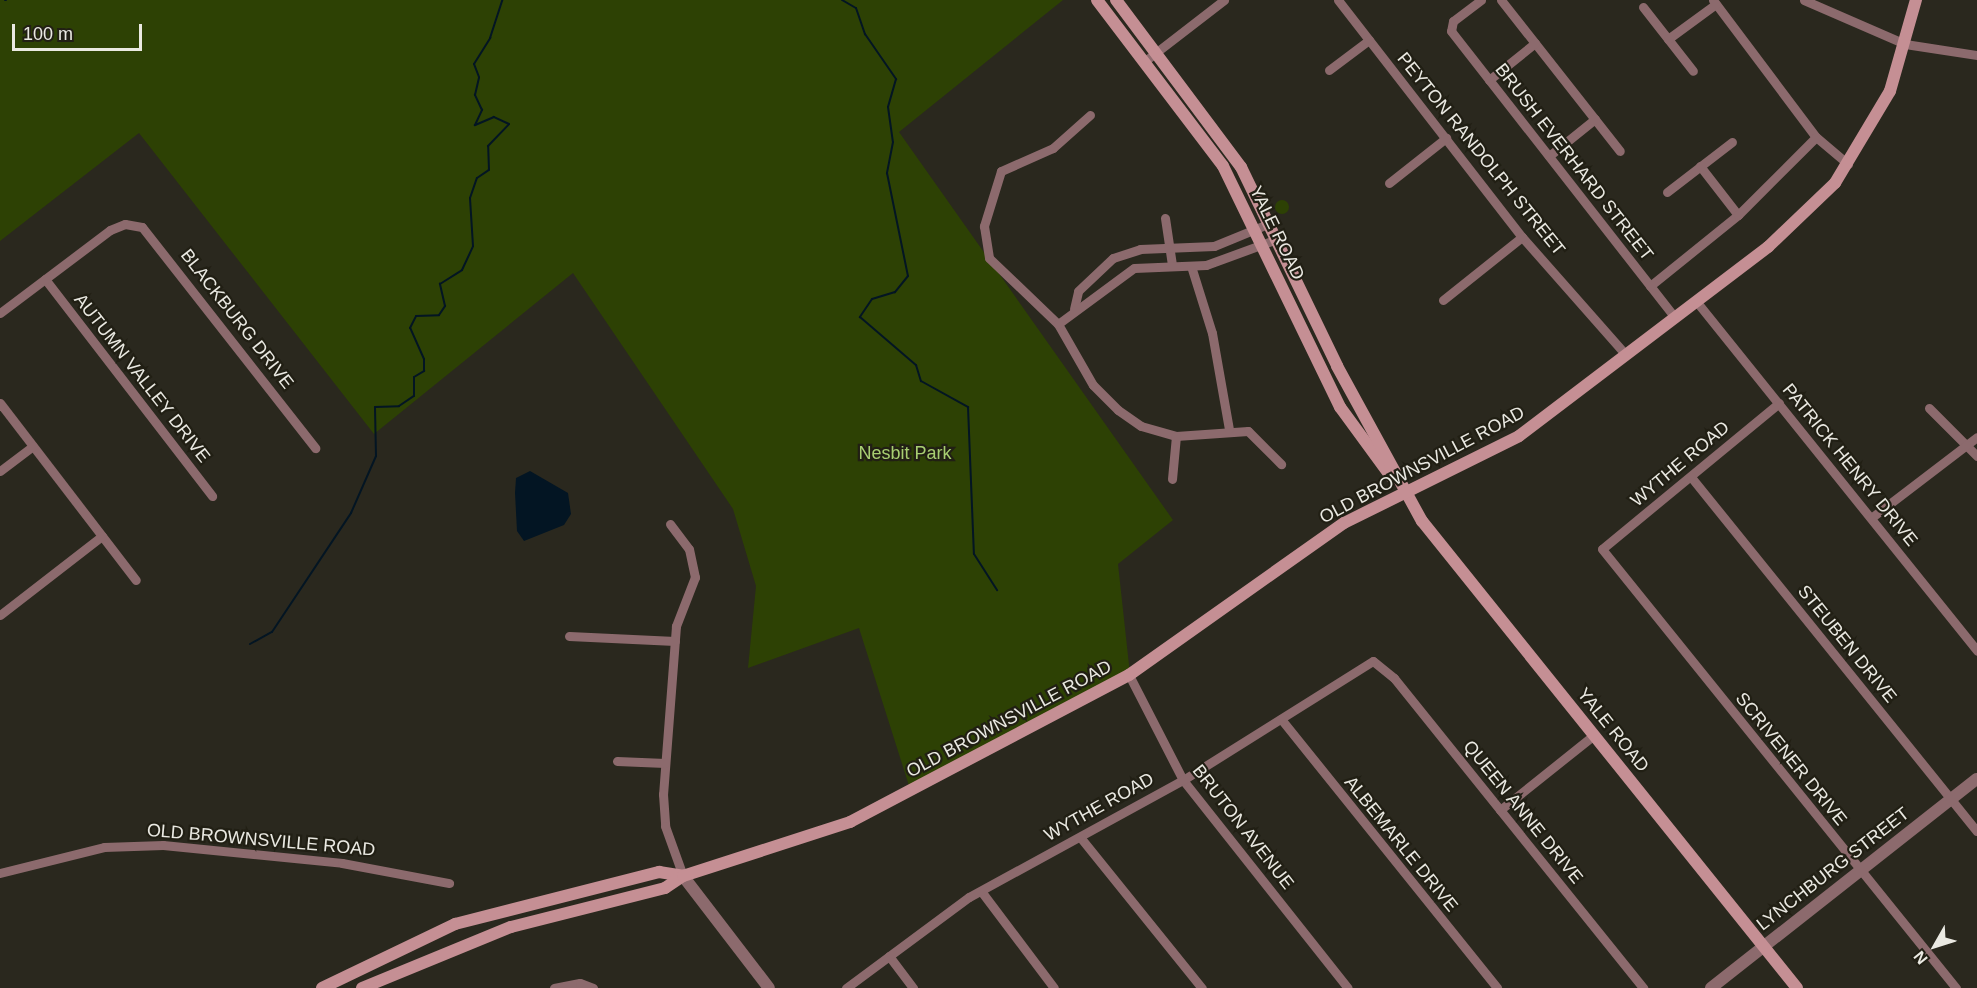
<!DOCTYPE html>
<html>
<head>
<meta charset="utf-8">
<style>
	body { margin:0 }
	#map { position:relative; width:1977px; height:988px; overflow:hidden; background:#2a281e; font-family:Helvetica,sans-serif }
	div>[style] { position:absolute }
	.green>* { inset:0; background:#2d4104 }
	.round { border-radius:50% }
	.water>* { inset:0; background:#031523 }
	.stream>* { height:2px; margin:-1px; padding:0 1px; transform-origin:1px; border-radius:1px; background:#031523 }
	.minor>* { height:9px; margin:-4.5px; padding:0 4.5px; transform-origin:4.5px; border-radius:4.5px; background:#8c6a6d }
	.tertiary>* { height:12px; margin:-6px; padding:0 6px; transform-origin:6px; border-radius:6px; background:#8c6a6d }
	.secondary>* { height:12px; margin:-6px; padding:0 6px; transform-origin:6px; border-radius:6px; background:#c58f94 }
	span { translate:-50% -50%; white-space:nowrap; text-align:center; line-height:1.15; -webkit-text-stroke:4.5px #211f14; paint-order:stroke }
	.street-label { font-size:18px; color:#eae9e2 }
	.park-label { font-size:18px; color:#a8ce71 }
	.north { position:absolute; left:1905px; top:916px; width:60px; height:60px; -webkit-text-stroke:4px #211f14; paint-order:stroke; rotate:231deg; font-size:16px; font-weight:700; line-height:24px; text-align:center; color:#eae9e2 }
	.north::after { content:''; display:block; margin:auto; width:21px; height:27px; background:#eae9e2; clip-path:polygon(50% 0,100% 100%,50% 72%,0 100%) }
	.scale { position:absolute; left:12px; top:24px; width:130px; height:27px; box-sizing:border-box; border:3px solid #eae9e2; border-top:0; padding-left:8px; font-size:18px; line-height:21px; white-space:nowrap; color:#eae9e2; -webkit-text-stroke:4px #211f14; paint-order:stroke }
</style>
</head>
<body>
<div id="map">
	<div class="green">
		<i style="clip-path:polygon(0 0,1063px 0,899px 132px,1173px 520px,1118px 564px,1130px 674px,911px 792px,859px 628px,748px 668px,756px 586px,733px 509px,573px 273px,374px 434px,139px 133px,0 241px)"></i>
		<i class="round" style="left:1275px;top:200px;width:14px;height:14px"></i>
	</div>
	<div class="water">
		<i style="clip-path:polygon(530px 471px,568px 493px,571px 514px,564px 525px,524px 541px,517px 531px,515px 493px,516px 478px)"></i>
	</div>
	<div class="stream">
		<i style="left:5px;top:0;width:1px"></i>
		<i style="left:842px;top:0;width:16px;rotate:30deg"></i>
		<i style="left:856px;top:8px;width:28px;rotate:71deg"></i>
		<i style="left:865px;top:34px;width:55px;rotate:55.4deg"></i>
		<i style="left:896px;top:79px;width:29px;rotate:106deg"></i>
		<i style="left:888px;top:107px;width:35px;rotate:82deg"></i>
		<i style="left:893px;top:142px;width:32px;rotate:101deg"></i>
		<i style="left:887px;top:173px;width:105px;rotate:78.5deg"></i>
		<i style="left:908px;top:276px;width:21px;rotate:129deg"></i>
		<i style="left:895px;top:292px;width:24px;rotate:163deg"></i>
		<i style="left:872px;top:299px;width:22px;rotate:124deg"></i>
		<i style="left:860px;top:317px;width:74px;rotate:40.6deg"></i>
		<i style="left:916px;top:365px;width:17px;rotate:73deg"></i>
		<i style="left:921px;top:381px;width:54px;rotate:29deg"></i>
		<i style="left:968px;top:407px;width:147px;rotate:87.7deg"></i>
		<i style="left:974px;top:554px;width:43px;rotate:57.4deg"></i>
		<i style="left:250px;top:644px;width:25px;rotate:-29deg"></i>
		<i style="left:272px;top:632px;width:143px;rotate:-56.4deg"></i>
		<i style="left:351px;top:513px;width:62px;rotate:-66.3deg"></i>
		<i style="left:376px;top:456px;width:49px;rotate:-91.2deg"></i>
		<i style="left:375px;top:407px;width:24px;rotate:-2deg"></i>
		<i style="left:399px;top:406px;width:18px;rotate:-34deg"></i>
		<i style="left:414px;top:396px;width:19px;rotate:-90deg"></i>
		<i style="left:414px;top:377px;width:12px;rotate:-31deg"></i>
		<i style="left:424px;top:371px;width:12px;rotate:-90deg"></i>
		<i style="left:424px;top:359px;width:34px;rotate:-114deg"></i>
		<i style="left:410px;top:328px;width:13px;rotate:-63deg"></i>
		<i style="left:416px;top:316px;width:23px;rotate:-2deg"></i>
		<i style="left:439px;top:315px;width:11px;rotate:-56deg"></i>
		<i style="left:445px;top:306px;width:23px;rotate:-103deg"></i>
		<i style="left:440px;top:284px;width:26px;rotate:-32deg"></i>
		<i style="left:462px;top:270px;width:26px;rotate:-65deg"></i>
		<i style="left:473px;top:246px;width:48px;rotate:-93.6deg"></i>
		<i style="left:470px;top:198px;width:21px;rotate:-71deg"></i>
		<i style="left:477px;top:178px;width:14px;rotate:-34deg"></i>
		<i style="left:489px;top:170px;width:24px;rotate:-92deg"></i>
		<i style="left:488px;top:146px;width:30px;rotate:-46deg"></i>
		<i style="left:509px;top:124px;width:17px;rotate:-155deg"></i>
		<i style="left:494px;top:117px;width:21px;rotate:157deg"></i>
		<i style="left:475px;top:125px;width:17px;rotate:-65deg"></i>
		<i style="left:482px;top:110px;width:17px;rotate:-115deg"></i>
		<i style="left:475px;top:95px;width:18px;rotate:-77deg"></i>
		<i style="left:479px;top:77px;width:14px;rotate:-111deg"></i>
		<i style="left:474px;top:64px;width:31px;rotate:-58deg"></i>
		<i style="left:490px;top:38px;width:40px;rotate:-72deg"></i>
	</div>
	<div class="minor">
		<i style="left:1338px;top:0;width:300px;rotate:52.2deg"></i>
		<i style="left:1522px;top:237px;width:156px;rotate:48.6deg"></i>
		<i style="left:1481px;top:0;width:35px;rotate:143deg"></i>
		<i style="left:1453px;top:21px;width:10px;rotate:101deg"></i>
		<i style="left:1451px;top:31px;width:364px;rotate:52deg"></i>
		<i style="left:1501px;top:0;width:192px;rotate:51.8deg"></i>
		<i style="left:1713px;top:0;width:171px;rotate:53.1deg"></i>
		<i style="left:1816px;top:137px;width:42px;rotate:40.2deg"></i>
		<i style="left:1804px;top:0;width:110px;rotate:23.5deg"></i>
		<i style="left:1905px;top:44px;width:73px;rotate:8.7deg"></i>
		<i style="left:1643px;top:7px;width:81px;rotate:52deg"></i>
		<i style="left:1668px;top:39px;width:59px;rotate:-36.1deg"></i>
		<i style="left:1145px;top:61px;width:100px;rotate:-37.7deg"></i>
		<i style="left:1329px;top:70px;width:50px;rotate:-36.9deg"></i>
		<i style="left:1489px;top:80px;width:59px;rotate:-38.8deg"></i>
		<i style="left:1090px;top:115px;width:50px;rotate:138.3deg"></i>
		<i style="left:1053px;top:148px;width:57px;rotate:156.1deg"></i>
		<i style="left:1001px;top:171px;width:58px;rotate:107.2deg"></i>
		<i style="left:984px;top:226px;width:32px;rotate:81deg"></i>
		<i style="left:989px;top:258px;width:95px;rotate:43.7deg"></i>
		<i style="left:1058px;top:324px;width:70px;rotate:60.2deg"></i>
		<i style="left:1093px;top:385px;width:35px;rotate:45deg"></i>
		<i style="left:1118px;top:410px;width:28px;rotate:35deg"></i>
		<i style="left:1141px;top:426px;width:36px;rotate:16deg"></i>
		<i style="left:1176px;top:436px;width:72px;rotate:-4deg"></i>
		<i style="left:1248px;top:431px;width:47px;rotate:45deg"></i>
		<i style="left:1549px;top:156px;width:59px;rotate:-38.8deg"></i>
		<i style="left:1700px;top:166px;width:62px;rotate:52.2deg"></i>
		<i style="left:1389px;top:183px;width:73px;rotate:-38.3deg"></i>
		<i style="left:1667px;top:192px;width:82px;rotate:-37.6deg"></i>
		<i style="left:1165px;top:218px;width:48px;rotate:81.5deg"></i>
		<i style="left:1191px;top:266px;width:70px;rotate:72.6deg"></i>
		<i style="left:1212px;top:333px;width:97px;rotate:80deg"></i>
		<i style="left:45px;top:279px;width:274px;rotate:52.4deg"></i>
		<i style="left:1650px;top:286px;width:113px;rotate:-38.9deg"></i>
		<i style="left:1738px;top:215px;width:110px;rotate:-45deg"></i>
		<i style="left:1443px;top:300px;width:101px;rotate:-38.6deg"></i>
		<i style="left:1696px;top:301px;width:449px;rotate:51.2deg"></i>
		<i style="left:1074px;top:309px;width:18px;rotate:-77deg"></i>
		<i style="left:1078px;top:291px;width:48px;rotate:-43.3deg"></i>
		<i style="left:1113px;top:258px;width:28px;rotate:-18deg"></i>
		<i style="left:1140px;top:249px;width:74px;rotate:-2.3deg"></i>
		<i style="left:1214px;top:246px;width:61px;rotate:-22.3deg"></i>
		<i style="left:0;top:313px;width:138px;rotate:-37deg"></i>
		<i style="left:110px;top:230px;width:16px;rotate:-22deg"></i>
		<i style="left:125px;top:224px;width:17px;rotate:10deg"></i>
		<i style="left:142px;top:227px;width:281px;rotate:51.9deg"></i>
		<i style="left:1058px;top:324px;width:94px;rotate:-36.4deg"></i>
		<i style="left:1134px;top:268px;width:72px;rotate:-2.4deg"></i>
		<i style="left:1206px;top:265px;width:76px;rotate:-20.1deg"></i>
		<i style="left:0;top:403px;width:223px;rotate:52.5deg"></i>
		<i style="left:1779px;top:403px;width:229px;rotate:140.5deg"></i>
		<i style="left:1602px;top:549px;width:564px;rotate:51.12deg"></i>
		<i style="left:1929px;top:408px;width:68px;rotate:45deg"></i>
		<i style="left:0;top:471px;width:41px;rotate:-37.1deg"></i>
		<i style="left:1691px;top:477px;width:455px;rotate:51.1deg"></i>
		<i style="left:1172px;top:479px;width:43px;rotate:-84.7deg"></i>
		<i style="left:1871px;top:518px;width:133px;rotate:-37.4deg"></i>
		<i style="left:670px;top:524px;width:31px;rotate:53deg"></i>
		<i style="left:689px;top:549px;width:29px;rotate:78deg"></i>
		<i style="left:695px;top:577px;width:53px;rotate:111.2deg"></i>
		<i style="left:676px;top:626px;width:169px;rotate:94.4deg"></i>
		<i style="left:663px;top:794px;width:32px;rotate:86deg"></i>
		<i style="left:665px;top:826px;width:53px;rotate:70.2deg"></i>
		<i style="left:0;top:615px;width:129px;rotate:-37.8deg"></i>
		<i style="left:569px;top:636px;width:106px;rotate:2.7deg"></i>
		<i style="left:1129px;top:675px;width:118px;rotate:62.8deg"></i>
		<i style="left:1183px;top:780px;width:265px;rotate:51.6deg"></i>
		<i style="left:1281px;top:719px;width:345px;rotate:51.2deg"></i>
		<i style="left:617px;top:761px;width:48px;rotate:2.4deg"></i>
		<i style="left:1500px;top:810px;width:120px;rotate:-38.6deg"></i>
		<i style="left:1080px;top:837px;width:194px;rotate:51.1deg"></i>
		<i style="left:0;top:873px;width:107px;rotate:-14deg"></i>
		<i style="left:104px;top:847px;width:59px;rotate:-1.9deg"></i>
		<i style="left:163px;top:845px;width:180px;rotate:5.7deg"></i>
		<i style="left:342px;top:863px;width:109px;rotate:10.6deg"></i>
		<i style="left:981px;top:891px;width:121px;rotate:53deg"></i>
		<i style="left:889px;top:956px;width:40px;rotate:53deg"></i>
		<i style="left:554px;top:988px;width:26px;rotate:-11deg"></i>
		<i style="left:580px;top:983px;width:14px;rotate:21deg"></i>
		<i style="left:846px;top:988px;width:153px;rotate:-36.5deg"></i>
		<i style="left:969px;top:897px;width:244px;rotate:-28.7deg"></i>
		<i style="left:1183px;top:780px;width:224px;rotate:-32.1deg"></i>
		<i style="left:1373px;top:661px;width:27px;rotate:39deg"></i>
		<i style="left:1394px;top:678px;width:398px;rotate:51.2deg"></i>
	</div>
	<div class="tertiary">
		<i style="left:683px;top:876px;width:141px;rotate:52.5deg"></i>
		<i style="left:1711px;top:988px;width:338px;rotate:-38.2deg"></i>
	</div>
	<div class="secondary">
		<i style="left:1097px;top:0;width:208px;rotate:52.8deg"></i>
		<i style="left:1223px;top:166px;width:268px;rotate:64.1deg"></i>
		<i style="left:1340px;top:407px;width:88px;rotate:53.8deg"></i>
		<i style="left:1116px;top:0;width:209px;rotate:53.2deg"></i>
		<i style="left:1241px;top:167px;width:221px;rotate:64.2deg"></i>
		<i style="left:1337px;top:366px;width:177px;rotate:61.3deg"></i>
		<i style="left:1422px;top:521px;width:599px;rotate:51.24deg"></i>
		<i style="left:322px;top:988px;width:148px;rotate:-25.7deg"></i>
		<i style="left:455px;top:924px;width:211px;rotate:-14.3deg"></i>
		<i style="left:659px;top:872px;width:24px;rotate:9deg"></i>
		<i style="left:362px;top:988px;width:161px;rotate:-22.3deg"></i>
		<i style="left:511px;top:927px;width:159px;rotate:-14.2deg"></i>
		<i style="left:665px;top:888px;width:22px;rotate:-34deg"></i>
		<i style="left:683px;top:876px;width:176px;rotate:-17.9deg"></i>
		<i style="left:850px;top:822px;width:315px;rotate:-27.8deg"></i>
		<i style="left:1129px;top:675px;width:263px;rotate:-35.3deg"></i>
		<i style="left:1344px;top:523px;width:195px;rotate:-26.4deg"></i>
		<i style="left:1519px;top:436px;width:313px;rotate:-37.2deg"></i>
		<i style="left:1768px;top:247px;width:93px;rotate:-43.7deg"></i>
		<i style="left:1835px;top:183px;width:107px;rotate:-59.1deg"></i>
		<i style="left:1890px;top:91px;width:95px;rotate:-74.1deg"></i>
	</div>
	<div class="street-label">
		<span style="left:1481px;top:154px;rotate:51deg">PEYTON RANDOLPH STREET</span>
		<span style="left:1574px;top:162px;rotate:52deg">BRUSH EVERHARD STREET</span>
		<span style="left:1277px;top:233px;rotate:64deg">YALE ROAD</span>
		<span style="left:237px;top:319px;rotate:52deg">BLACKBURG DRIVE</span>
		<span style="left:142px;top:378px;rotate:52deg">AUTUMN VALLEY DRIVE</span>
		<span style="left:1680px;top:464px;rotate:-40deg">WYTHE ROAD</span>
		<span style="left:1422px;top:465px;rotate:-28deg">OLD BROWNSVILLE ROAD</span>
		<span style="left:1850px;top:465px;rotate:51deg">PATRICK HENRY DRIVE</span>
		<span style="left:1847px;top:644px;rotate:51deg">STEUBEN DRIVE</span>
		<span style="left:1009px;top:719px;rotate:-28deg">OLD BROWNSVILLE ROAD</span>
		<span style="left:1613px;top:730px;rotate:51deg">YALE ROAD</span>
		<span style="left:1791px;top:759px;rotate:51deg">SCRIVENER DRIVE</span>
		<span style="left:1099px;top:807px;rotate:-29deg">WYTHE ROAD</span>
		<span style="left:1523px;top:812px;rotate:51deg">QUEEN ANNE DRIVE</span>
		<span style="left:1243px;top:827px;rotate:52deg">BRUTON AVENUE</span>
		<span style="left:261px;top:840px;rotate:5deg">OLD BROWNSVILLE ROAD</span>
		<span style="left:1401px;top:844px;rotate:51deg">ALBEMARLE DRIVE</span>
		<span style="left:1833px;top:869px;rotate:-38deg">LYNCHBURG STREET</span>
	</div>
	<div class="park-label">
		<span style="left:905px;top:453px">Nesbit Park</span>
	</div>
	<div class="north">N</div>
	<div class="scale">100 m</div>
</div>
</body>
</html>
